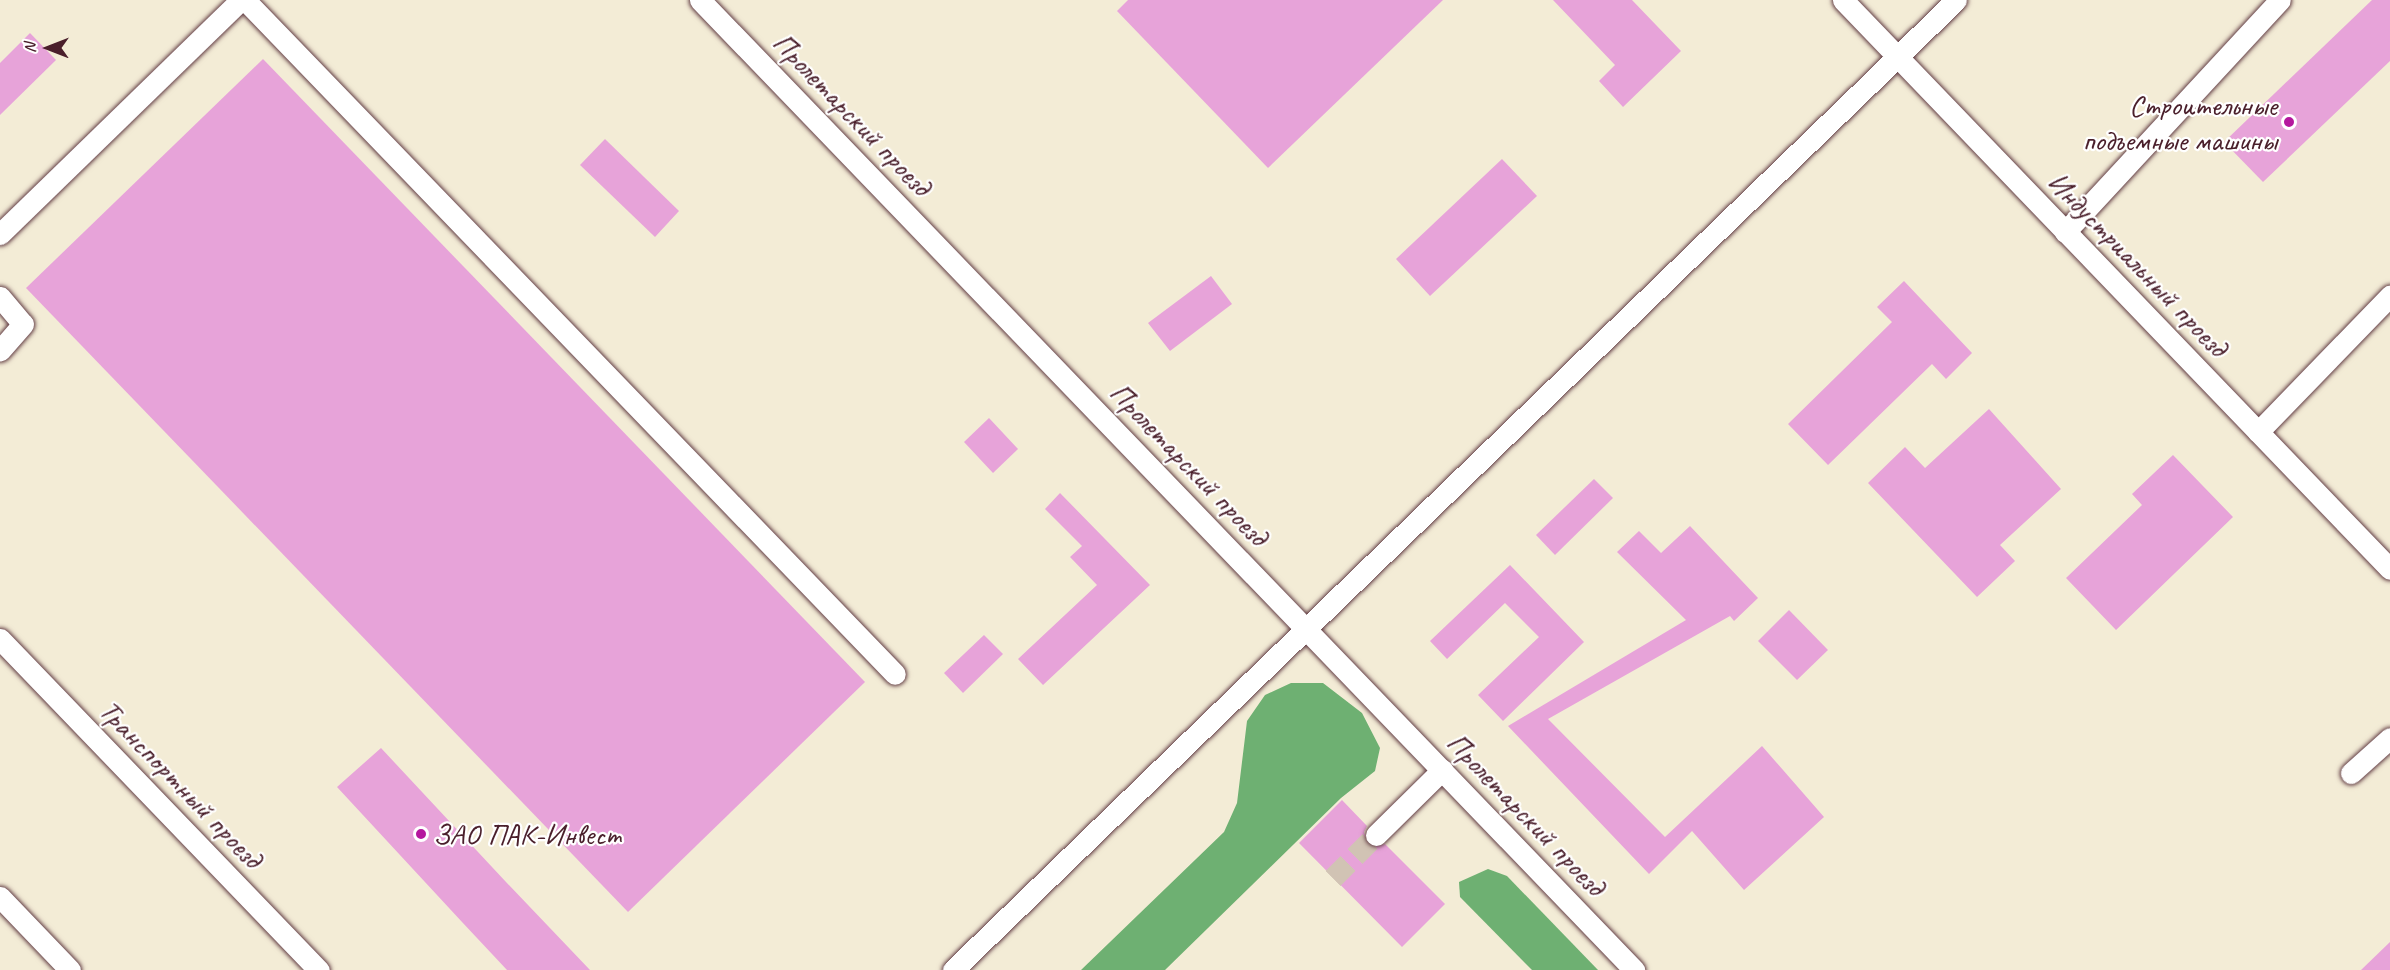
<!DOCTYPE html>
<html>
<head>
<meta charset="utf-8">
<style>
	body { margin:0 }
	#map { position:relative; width:2390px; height:970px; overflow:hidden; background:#f3ecd6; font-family:Caveat,sans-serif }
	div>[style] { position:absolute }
	.forest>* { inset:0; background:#6eb072 }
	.building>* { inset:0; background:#e7a3d9 }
	.minor-tunnel>* { height:21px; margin-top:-10.5px; transform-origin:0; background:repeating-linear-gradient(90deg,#d1c3b4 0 21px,transparent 0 31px) }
	.roads { filter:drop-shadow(0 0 2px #633e45) drop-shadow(0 0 2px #633e45) }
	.minor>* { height:21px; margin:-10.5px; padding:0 10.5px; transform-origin:10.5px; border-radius:10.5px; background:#fff }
	.dots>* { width:16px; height:16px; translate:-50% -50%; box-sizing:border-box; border:3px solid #fff; border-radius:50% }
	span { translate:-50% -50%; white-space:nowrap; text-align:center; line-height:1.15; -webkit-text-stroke:4.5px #fff; paint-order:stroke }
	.poi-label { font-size:30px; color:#4a1f2b }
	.right { translate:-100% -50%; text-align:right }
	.left { translate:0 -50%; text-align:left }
	.street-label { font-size:30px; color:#4a1f2b }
	.north { position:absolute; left:18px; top:18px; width:60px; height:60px; -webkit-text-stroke:4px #fff; paint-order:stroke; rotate:270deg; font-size:16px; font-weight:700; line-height:24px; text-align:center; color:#4a1f2b }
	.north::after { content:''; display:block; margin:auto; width:21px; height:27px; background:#4a1f2b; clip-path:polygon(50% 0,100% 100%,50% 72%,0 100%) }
</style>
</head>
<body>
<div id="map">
	<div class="forest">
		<i style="clip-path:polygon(1291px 683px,1323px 683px,1362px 713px,1380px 748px,1375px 771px,1341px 798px,1165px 970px,1081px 970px,1224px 832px,1237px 803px,1247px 721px,1265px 695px)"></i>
		<i style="clip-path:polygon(1488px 869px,1507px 876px,1598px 970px,1532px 970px,1460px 897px,1459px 882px)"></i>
	</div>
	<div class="building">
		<i style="clip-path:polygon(1128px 0,1443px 0,1268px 168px,1117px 11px)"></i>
		<i style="clip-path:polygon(1553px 0,1632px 0,1681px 51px,1623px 107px,1599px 81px,1615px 65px)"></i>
		<i style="clip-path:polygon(2372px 0,2390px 0,2390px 61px,2263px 182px,2224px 142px)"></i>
		<i style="clip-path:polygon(30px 33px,56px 60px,0 115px,0 63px)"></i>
		<i style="clip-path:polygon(263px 59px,865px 682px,628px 912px,26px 288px)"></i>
		<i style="clip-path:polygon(605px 139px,679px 211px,655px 237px,580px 165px)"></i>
		<i style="clip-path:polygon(1502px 159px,1537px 196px,1430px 296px,1396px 259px)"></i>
		<i style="clip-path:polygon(1211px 276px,1232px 304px,1170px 351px,1148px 323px)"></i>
		<i style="clip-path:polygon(1904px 281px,1972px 353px,1946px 379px,1932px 364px,1828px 465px,1788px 424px,1892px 322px,1877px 307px)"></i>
		<i style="clip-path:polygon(1989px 409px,2061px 489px,2000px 545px,2015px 561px,1977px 597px,1868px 483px,1905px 447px,1925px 468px)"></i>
		<i style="clip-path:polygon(989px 418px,1018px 449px,993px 473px,964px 442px)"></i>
		<i style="clip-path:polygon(2173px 455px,2233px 517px,2116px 630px,2066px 578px,2142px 505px,2132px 494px)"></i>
		<i style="clip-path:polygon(1594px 479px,1613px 498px,1555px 555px,1536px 535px)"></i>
		<i style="clip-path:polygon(1060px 493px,1150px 585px,1043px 685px,1018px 659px,1097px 585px,1070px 557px,1082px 546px,1045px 509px)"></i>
		<i style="clip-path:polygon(1690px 526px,1758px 598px,1734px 621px,1730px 616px,1548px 719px,1665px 837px,1762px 746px,1824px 817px,1744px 890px,1692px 831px,1649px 874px,1508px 726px,1686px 620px,1617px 552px,1639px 531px,1661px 553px)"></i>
		<i style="clip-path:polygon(1510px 565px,1584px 642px,1503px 721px,1478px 695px,1539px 637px,1505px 603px,1447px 659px,1430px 641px)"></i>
		<i style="clip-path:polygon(1789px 610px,1828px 650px,1797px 680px,1758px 641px)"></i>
		<i style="clip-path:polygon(984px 635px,1003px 654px,963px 693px,944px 673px)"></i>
		<i style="clip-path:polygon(381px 748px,506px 882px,590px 970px,507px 970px,462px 922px,337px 787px)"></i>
		<i style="clip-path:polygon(1342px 800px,1367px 826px,1364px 832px,1367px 843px,1373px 847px,1385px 844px,1445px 904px,1402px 947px,1299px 843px)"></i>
		<i style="clip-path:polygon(2390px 942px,2390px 970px,2361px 970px)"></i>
	</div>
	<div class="minor-tunnel">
		<i style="left:1333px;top:878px;width:61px;rotate:-45deg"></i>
	</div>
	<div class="roads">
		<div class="minor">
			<i style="left:245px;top:0;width:936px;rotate:46.04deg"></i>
			<i style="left:700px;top:0;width:1347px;rotate:46.08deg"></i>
			<i style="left:1843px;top:0;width:789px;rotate:46.13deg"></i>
			<i style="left:2065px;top:232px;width:316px;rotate:-47.2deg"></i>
			<i style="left:0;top:234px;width:336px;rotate:-44.2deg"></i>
			<i style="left:0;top:297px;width:35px;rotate:50deg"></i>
			<i style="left:23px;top:324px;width:35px;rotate:131deg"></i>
			<i style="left:2258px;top:432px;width:190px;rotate:-45.9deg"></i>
			<i style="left:0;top:639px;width:460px;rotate:46.1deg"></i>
			<i style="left:2351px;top:773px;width:52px;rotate:-41.9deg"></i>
			<i style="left:1376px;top:835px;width:93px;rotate:-44.6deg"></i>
			<i style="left:0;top:897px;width:101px;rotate:46.2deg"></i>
			<i style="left:953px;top:970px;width:1395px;rotate:-44.04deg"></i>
		</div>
	</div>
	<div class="dots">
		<i style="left:2289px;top:122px;background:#b5179e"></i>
		<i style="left:421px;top:834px;background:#b5179e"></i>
	</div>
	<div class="poi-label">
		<span class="right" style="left:2277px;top:122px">Строительные<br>подъемные машины</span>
		<span class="left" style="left:433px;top:834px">ЗАО ПАК-Инвест</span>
	</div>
	<div class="street-label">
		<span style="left:852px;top:114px;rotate:46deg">Пролетарский проезд</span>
		<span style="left:2138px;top:264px;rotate:46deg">Индустриальный проезд</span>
		<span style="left:1189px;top:464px;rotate:46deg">Пролетарский проезд</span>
		<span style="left:181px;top:784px;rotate:46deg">Транспортный проезд</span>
		<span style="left:1526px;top:814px;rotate:46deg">Пролетарский проезд</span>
	</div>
	<div class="north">N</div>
</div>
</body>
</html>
